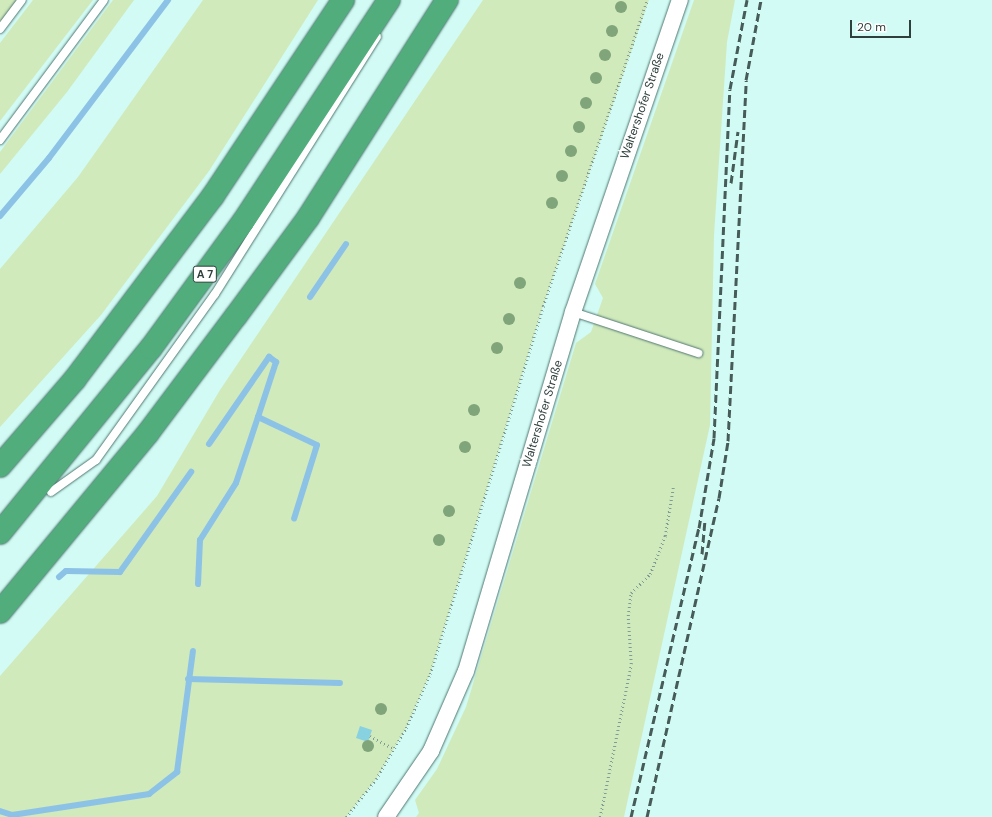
<!DOCTYPE html>
<html>
<head>
<meta charset="utf-8">
<style>
	body { margin:0 }
	#map { position:relative; width:992px; height:817px; overflow:hidden; background:#d1fbf4; font-family:"DM Sans",sans-serif }
	div>[style] { position:absolute }
	.green>* { inset:0; background:#d0eabb }
	.stream>* { height:6px; margin:-3px; padding:0 3px; transform-origin:3px; border-radius:3px; background:#8dc2e7 }
	.building>* { inset:0; background:#88d1e1 }
	.path>* { height:2.5px; margin-top:-1.25px; transform-origin:0; background:repeating-linear-gradient(90deg,#7f9c97 0 1px,transparent 0 4px) }
	.roads { filter:drop-shadow(0 0 1px #4f7670) drop-shadow(0 0 1px #4f7670) }
	.lane>* { height:8px; margin:-4px; padding:0 4px; transform-origin:4px; border-radius:4px; background:#fff }
	.street>* { height:16px; margin:-8px; padding:0 8px; transform-origin:8px; border-radius:8px; background:#fff }
	.highway>* { height:22px; margin:-11px; padding:0 11px; transform-origin:11px; border-radius:11px; background:#51ad7c }
	.rail>* { height:3px; margin-top:-1.5px; transform-origin:0; background:repeating-linear-gradient(90deg,#475c59 0 8px,transparent 0 12px) }
	.trees>* { width:12px; height:12px; margin:-6px; border-radius:50%; background:#80a57a }
	span { translate:-50% -50%; white-space:nowrap; text-align:center; line-height:1.15; -webkit-text-stroke:3.5px #fff; paint-order:stroke }
	.shield-label span { padding:1px 3px; background:#fff; border:1px solid; border-radius:3px; -webkit-text-stroke-width:0 }
	.shield-label { font-size:11px; color:#2e3f3c; font-weight:700 }
	.street-label { font-size:12px; color:#2e3f3c }
	.scale { position:absolute; left:850px; top:20px; width:61px; height:18px; box-sizing:border-box; border:2px solid #2e3f3c; border-top:0; padding-left:5px; font-size:12px; line-height:14px; white-space:nowrap; color:#2e3f3c; -webkit-text-stroke:3px #fff; paint-order:stroke }
</style>
</head>
<body>
<div id="map">
	<div class="green">
		<i style="clip-path:polygon(0 0,22px 0,0 29px)"></i>
		<i style="clip-path:polygon(33px 0,93px 0,0 121px,0 43px)"></i>
		<i style="clip-path:polygon(113px 0,134px 0,67px 92px,0 174px,0 152px)"></i>
		<i style="clip-path:polygon(203px 0,318px 0,209px 171px,101px 315px,0 427px,0 269px,78px 177px)"></i>
		<i style="clip-path:polygon(483px 0,649px 0,543px 306px,430px 674px,406px 728px,376px 779px,346px 817px,0 817px,0 676px,157px 496px,220px 390px)"></i>
		<i style="clip-path:polygon(694px 0,735px 0,727px 42px,714px 235px,710px 425px,624px 817px,416px 817px,419px 813px,415px 800px,437px 769px,466px 707px,576px 343px,591px 332px,603px 298px,595px 284px)"></i>
	</div>
	<div class="stream">
		<i style="left:0;top:216px;width:76px;rotate:-49.8deg"></i>
		<i style="left:49px;top:158px;width:198px;rotate:-53deg"></i>
		<i style="left:310px;top:297px;width:64px;rotate:-55.8deg"></i>
		<i style="left:209px;top:444px;width:106px;rotate:-55.4deg"></i>
		<i style="left:269px;top:357px;width:9px;rotate:36deg"></i>
		<i style="left:276px;top:362px;width:58px;rotate:108.1deg"></i>
		<i style="left:258px;top:417px;width:65px;rotate:25.4deg"></i>
		<i style="left:317px;top:445px;width:77px;rotate:107.3deg"></i>
		<i style="left:59px;top:577px;width:9px;rotate:-41deg"></i>
		<i style="left:66px;top:571px;width:54px;rotate:1.1deg"></i>
		<i style="left:120px;top:572px;width:123px;rotate:-54.6deg"></i>
		<i style="left:198px;top:584px;width:44px;rotate:-87.4deg"></i>
		<i style="left:200px;top:540px;width:67px;rotate:-57.7deg"></i>
		<i style="left:236px;top:483px;width:70px;rotate:-71.6deg"></i>
		<i style="left:188px;top:679px;width:152px;rotate:1.5deg"></i>
		<i style="left:0;top:811px;width:13px;rotate:18deg"></i>
		<i style="left:12px;top:815px;width:139px;rotate:-8.7deg"></i>
		<i style="left:149px;top:794px;width:36px;rotate:-38deg"></i>
		<i style="left:177px;top:772px;width:122px;rotate:-82.5deg"></i>
	</div>
	<div class="building">
		<i style="clip-path:polygon(360px 726px,372px 730px,368px 742px,356px 738px)"></i>
	</div>
	<div class="path">
		<i style="left:370px;top:736px;width:27px;rotate:28deg"></i>
		<i style="left:346px;top:817px;width:48px;rotate:-51.7deg"></i>
		<i style="left:376px;top:779px;width:59px;rotate:-59.5deg"></i>
		<i style="left:406px;top:728px;width:59px;rotate:-66deg"></i>
		<i style="left:430px;top:674px;width:385px;rotate:-72.9deg"></i>
		<i style="left:543px;top:306px;width:323px;rotate:-71.2deg"></i>
		<i style="left:600px;top:817px;width:156px;rotate:-78.5deg"></i>
		<i style="left:631px;top:664px;width:48px;rotate:-93.6deg"></i>
		<i style="left:628px;top:616px;width:23px;rotate:-83deg"></i>
		<i style="left:631px;top:593px;width:27px;rotate:-45deg"></i>
		<i style="left:650px;top:574px;width:41px;rotate:-68.5deg"></i>
		<i style="left:665px;top:536px;width:49px;rotate:-80.5deg"></i>
	</div>
	<div class="roads">
		<div class="lane">
			<i style="left:0;top:29px;width:36px;rotate:-53deg"></i>
			<i style="left:0;top:140px;width:174px;rotate:-53.4deg"></i>
			<i style="left:573px;top:312px;width:132px;rotate:18.2deg"></i>
			<i style="left:51px;top:492px;width:55px;rotate:-35.4deg"></i>
			<i style="left:96px;top:460px;width:204px;rotate:-54.4deg"></i>
			<i style="left:215px;top:294px;width:304px;rotate:-57.8deg"></i>
		</div>
		<div class="street">
			<i style="left:386px;top:817px;width:80px;rotate:-55.7deg"></i>
			<i style="left:431px;top:751px;width:87px;rotate:-66.4deg"></i>
			<i style="left:466px;top:671px;width:375px;rotate:-73.4deg"></i>
			<i style="left:573px;top:312px;width:330px;rotate:-71.1deg"></i>
		</div>
		<div class="highway">
			<i style="left:0;top:466px;width:115px;rotate:-49.2deg"></i>
			<i style="left:75px;top:379px;width:229px;rotate:-53deg"></i>
			<i style="left:213px;top:196px;width:235px;rotate:-56.4deg"></i>
			<i style="left:0;top:533px;width:239px;rotate:-50.8deg"></i>
			<i style="left:151px;top:348px;width:156px;rotate:-53.9deg"></i>
			<i style="left:243px;top:222px;width:266px;rotate:-56.7deg"></i>
			<i style="left:0;top:612px;width:232px;rotate:-50.4deg"></i>
			<i style="left:148px;top:433px;width:146px;rotate:-53.1deg"></i>
			<i style="left:236px;top:316px;width:122px;rotate:-53.7deg"></i>
			<i style="left:308px;top:218px;width:259px;rotate:-57.5deg"></i>
		</div>
	</div>
	<div class="rail">
		<i style="left:731px;top:183px;width:52px;rotate:-82.3deg"></i>
		<i style="left:702px;top:554px;width:32px;rotate:-85deg"></i>
		<i style="left:631px;top:817px;width:297px;rotate:-76.8deg"></i>
		<i style="left:699px;top:528px;width:91px;rotate:-80.5deg"></i>
		<i style="left:714px;top:438px;width:349px;rotate:-87.4deg"></i>
		<i style="left:730px;top:89px;width:91px;rotate:-79.2deg"></i>
		<i style="left:647px;top:817px;width:327px;rotate:-77.3deg"></i>
		<i style="left:719px;top:498px;width:58px;rotate:-81deg"></i>
		<i style="left:728px;top:441px;width:361px;rotate:-87.1deg"></i>
		<i style="left:746px;top:80px;width:81px;rotate:-79.4deg"></i>
	</div>
	<div class="trees">
		<i style="left:621px;top:7px"></i>
		<i style="left:612px;top:31px"></i>
		<i style="left:605px;top:55px"></i>
		<i style="left:596px;top:78px"></i>
		<i style="left:586px;top:103px"></i>
		<i style="left:579px;top:127px"></i>
		<i style="left:571px;top:151px"></i>
		<i style="left:562px;top:176px"></i>
		<i style="left:552px;top:203px"></i>
		<i style="left:520px;top:283px"></i>
		<i style="left:509px;top:319px"></i>
		<i style="left:497px;top:348px"></i>
		<i style="left:474px;top:410px"></i>
		<i style="left:465px;top:447px"></i>
		<i style="left:449px;top:511px"></i>
		<i style="left:439px;top:540px"></i>
		<i style="left:381px;top:709px"></i>
		<i style="left:368px;top:746px"></i>
	</div>
	<div class="shield-label">
		<span style="left:205px;top:274px">A 7</span>
	</div>
	<div class="street-label">
		<span style="left:643px;top:106px;rotate:-71deg">Waltershofer Straße</span>
		<span style="left:543px;top:414px;rotate:-73deg">Waltershofer Straße</span>
	</div>
	<div class="scale">20 m</div>
</div>
</body>
</html>
